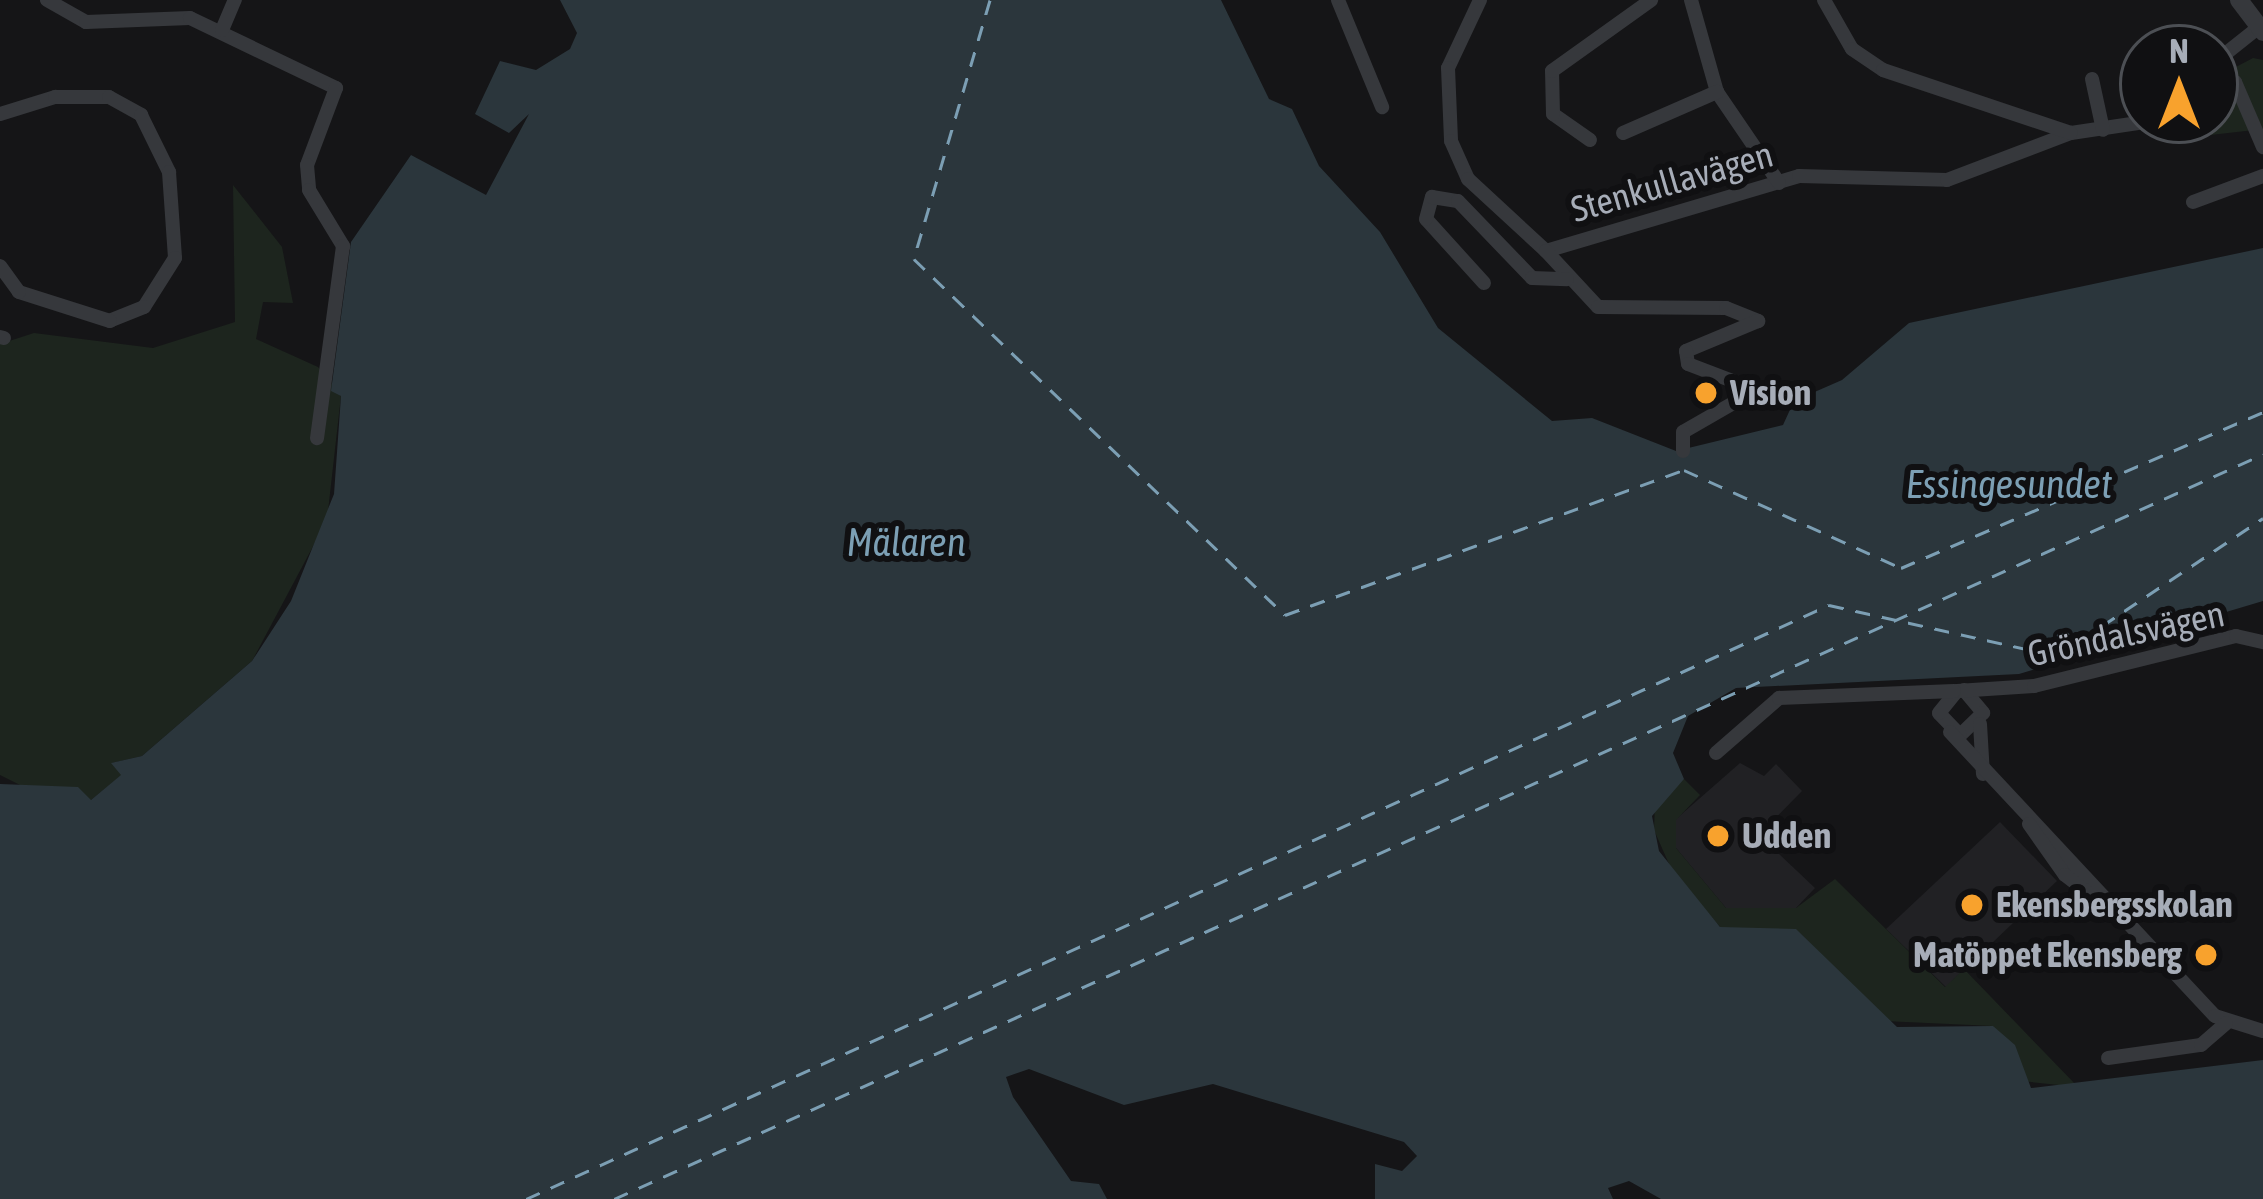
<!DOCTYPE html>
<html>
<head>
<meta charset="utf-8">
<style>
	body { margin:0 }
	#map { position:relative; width:2263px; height:1199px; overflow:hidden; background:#151517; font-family:"Asap Condensed",sans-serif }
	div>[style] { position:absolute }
	.built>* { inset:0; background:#212124 }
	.green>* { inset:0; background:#1d251e }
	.water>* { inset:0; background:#2b363c }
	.ferry>* { height:3px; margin-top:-1.5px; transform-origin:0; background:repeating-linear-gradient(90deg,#7c9fb4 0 15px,transparent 0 27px) }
	.minor>* { height:14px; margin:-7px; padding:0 7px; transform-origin:7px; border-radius:7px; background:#36383c }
	.tertiary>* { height:18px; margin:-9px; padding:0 9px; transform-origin:9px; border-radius:9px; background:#36383c }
	.dots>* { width:33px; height:33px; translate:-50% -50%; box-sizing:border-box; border:6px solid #101012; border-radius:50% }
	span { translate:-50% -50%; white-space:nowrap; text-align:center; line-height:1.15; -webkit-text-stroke:12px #101012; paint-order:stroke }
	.street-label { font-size:36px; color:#a7adb8 }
	.poi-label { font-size:36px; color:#a7adb8; font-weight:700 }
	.left { translate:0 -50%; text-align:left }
	.right { translate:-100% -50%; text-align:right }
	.water-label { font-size:39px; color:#7c9fb4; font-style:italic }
	.north { position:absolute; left:2119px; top:24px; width:120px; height:120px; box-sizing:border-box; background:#101012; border:3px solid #4c4f54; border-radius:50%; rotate:0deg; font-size:33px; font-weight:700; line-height:48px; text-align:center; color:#a7adb8 }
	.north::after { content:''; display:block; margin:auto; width:42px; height:54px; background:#f8a22d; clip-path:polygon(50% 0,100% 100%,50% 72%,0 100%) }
</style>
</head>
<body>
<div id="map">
	<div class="built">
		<i style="clip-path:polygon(1740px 763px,1764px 776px,1776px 764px,1802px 791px,1759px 835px,1815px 888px,1796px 908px,1726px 908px,1676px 848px,1675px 820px)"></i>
		<i style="clip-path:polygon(2000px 822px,2057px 881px,1946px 987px,1886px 929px)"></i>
	</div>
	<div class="green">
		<i style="clip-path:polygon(2253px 58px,2263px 60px,2263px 129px,2193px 137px,2185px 120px,2215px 120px,2215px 78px)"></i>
		<i style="clip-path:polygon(233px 185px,282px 247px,293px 303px,263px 302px,256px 339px,318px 367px,341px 396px,327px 520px,252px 661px,142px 756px,112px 763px,122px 775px,91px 800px,36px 793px,0 775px,0 344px,34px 333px,153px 348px,235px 322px)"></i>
		<i style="clip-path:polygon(1684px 779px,1700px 795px,1676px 820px,1676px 848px,1726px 908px,1796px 908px,1835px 879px,1945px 987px,1964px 969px,2078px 1087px,2021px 1081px,1993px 1026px,1884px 1021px,1801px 934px,1721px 928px,1673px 873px,1654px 830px,1655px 801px)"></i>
	</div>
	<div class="water">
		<i style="clip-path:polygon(560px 0,1221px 0,1269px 99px,1292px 109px,1319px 166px,1380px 232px,1438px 328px,1552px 421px,1592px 418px,1676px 451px,1783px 425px,1794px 401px,1842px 380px,1909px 323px,2263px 248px,2263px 601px,2019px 674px,1736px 688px,1688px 716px,1673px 753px,1684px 779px,1652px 816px,1659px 851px,1720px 927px,1796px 929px,1897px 1027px,1993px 1026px,2015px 1045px,2031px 1088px,2263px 1060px,2263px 1199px,1661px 1199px,1629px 1181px,1608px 1188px,1613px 1199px,1375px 1199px,1375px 1164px,1402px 1171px,1417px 1156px,1404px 1142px,1213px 1084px,1124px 1105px,1029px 1069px,1006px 1077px,1013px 1097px,1071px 1181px,1099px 1184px,1107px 1199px,0 1199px,0 784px,78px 787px,91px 800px,121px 775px,111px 763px,142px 756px,252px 661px,291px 601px,334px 494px,341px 396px,331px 391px,351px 242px,411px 155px,486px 195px,529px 114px,509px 133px,475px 114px,500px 61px,536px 70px,570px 49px,577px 33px)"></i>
	</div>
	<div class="ferry">
		<i style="left:990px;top:0;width:270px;rotate:106.4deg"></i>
		<i style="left:914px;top:259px;width:514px;rotate:43.82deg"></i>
		<i style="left:1285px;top:615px;width:425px;rotate:-20deg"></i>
		<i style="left:1684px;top:470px;width:238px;rotate:24.3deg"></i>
		<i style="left:1901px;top:568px;width:394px;rotate:-23.3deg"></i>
		<i style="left:526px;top:1199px;width:1432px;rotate:-24.51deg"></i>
		<i style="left:1829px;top:605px;width:234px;rotate:12.6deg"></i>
		<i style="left:2057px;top:656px;width:248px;rotate:-33.8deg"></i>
		<i style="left:614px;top:1199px;width:1809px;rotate:-24.31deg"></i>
	</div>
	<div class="minor">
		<i style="left:47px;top:0;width:45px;rotate:29.4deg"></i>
		<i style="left:86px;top:22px;width:104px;rotate:-2.2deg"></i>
		<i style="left:190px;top:18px;width:162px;rotate:25.6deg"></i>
		<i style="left:336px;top:88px;width:82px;rotate:110.6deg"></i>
		<i style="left:307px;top:165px;width:25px;rotate:85deg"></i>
		<i style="left:309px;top:190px;width:66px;rotate:58.7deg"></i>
		<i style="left:343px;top:246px;width:194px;rotate:97.7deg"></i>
		<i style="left:1338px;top:0;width:116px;rotate:67.6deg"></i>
		<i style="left:1480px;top:0;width:75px;rotate:115.2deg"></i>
		<i style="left:1448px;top:68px;width:73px;rotate:87.6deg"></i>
		<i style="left:1451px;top:141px;width:42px;rotate:65.9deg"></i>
		<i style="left:1468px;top:179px;width:106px;rotate:42.7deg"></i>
		<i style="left:1546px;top:251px;width:264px;rotate:-16.5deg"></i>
		<i style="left:1799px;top:176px;width:148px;rotate:1.5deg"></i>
		<i style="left:1947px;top:180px;width:133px;rotate:-20.8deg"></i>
		<i style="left:2071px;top:133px;width:88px;rotate:-8.5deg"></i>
		<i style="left:1691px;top:0;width:96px;rotate:74.2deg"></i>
		<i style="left:1717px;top:92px;width:110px;rotate:55.7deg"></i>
		<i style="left:1824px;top:0;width:56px;rotate:60.3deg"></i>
		<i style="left:1852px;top:49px;width:37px;rotate:34deg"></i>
		<i style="left:1883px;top:70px;width:198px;rotate:18.5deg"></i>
		<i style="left:222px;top:30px;width:33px;rotate:-67deg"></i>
		<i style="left:2215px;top:62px;width:56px;rotate:-38.5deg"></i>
		<i style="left:2092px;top:79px;width:52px;rotate:77.8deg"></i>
		<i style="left:2215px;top:84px;width:20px;rotate:-6deg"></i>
		<i style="left:2235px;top:82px;width:71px;rotate:66.7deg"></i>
		<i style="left:0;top:114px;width:58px;rotate:-17.2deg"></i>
		<i style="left:55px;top:97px;width:54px"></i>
		<i style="left:109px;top:97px;width:37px;rotate:29deg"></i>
		<i style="left:141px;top:115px;width:64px;rotate:63.8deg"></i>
		<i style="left:169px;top:172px;width:86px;rotate:86deg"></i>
		<i style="left:175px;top:258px;width:58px;rotate:122.3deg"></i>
		<i style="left:144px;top:307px;width:37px;rotate:158deg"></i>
		<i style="left:110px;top:321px;width:96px;rotate:-162.3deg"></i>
		<i style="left:19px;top:292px;width:32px;rotate:-126deg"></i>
		<i style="left:1623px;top:133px;width:103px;rotate:-23.6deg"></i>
		<i style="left:1590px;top:140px;width:45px;rotate:-144.9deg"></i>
		<i style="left:1553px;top:114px;width:43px;rotate:-91.3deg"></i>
		<i style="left:1552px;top:71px;width:122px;rotate:-35.6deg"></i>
		<i style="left:2193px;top:202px;width:75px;rotate:-20.4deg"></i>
		<i style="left:1546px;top:251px;width:76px;rotate:47.1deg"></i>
		<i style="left:1598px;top:307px;width:128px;rotate:0.4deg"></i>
		<i style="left:1726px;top:308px;width:35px;rotate:22deg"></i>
		<i style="left:1758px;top:321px;width:78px;rotate:157.4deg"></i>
		<i style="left:1686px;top:351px;width:13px;rotate:81deg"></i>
		<i style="left:1688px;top:364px;width:73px;rotate:20.9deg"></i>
		<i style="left:1756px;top:390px;width:84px;rotate:150.1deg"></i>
		<i style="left:1683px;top:432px;width:19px;rotate:90deg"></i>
		<i style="left:1484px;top:283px;width:86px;rotate:-132.2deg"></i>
		<i style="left:1426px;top:219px;width:23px;rotate:-75deg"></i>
		<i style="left:1432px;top:197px;width:26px;rotate:9deg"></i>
		<i style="left:1458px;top:201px;width:107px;rotate:46.1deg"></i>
		<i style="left:1532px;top:278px;width:35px;rotate:2deg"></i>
		<i style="left:0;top:337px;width:4px;rotate:14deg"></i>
		<i style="left:1964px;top:690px;width:30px;rotate:50deg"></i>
		<i style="left:1983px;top:713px;width:32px;rotate:136deg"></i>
		<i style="left:1960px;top:735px;width:30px;rotate:-134deg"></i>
		<i style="left:1939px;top:713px;width:28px;rotate:-51deg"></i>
		<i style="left:1957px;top:691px;width:77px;rotate:-3.7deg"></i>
		<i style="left:2034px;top:686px;width:208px;rotate:-13.9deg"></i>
		<i style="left:2236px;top:636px;width:28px;rotate:13deg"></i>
		<i style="left:1980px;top:724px;width:50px;rotate:86.6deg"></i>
		<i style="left:1950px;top:732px;width:388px;rotate:47deg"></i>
		<i style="left:2215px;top:1016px;width:50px;rotate:17.4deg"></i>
		<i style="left:1716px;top:753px;width:84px;rotate:-41.1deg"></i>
		<i style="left:1779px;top:698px;width:175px;rotate:-2.3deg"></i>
		<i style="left:2029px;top:824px;width:62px;rotate:54.8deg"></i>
		<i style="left:2065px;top:875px;width:71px;rotate:37.5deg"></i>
		<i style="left:2108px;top:1058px;width:94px;rotate:-8deg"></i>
		<i style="left:2201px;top:1045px;width:33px;rotate:-41deg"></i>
	</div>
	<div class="tertiary">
		<i style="left:2239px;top:0;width:40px;rotate:53deg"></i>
	</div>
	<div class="dots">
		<i style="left:1706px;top:393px;background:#f8a22d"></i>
		<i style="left:1718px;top:836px;background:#f8a22d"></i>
		<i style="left:1972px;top:905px;background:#f8a22d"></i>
		<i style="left:2206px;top:955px;background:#f8a22d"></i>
	</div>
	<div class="street-label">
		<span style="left:1672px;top:182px;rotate:-16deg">Stenkullavägen</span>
		<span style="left:2126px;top:634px;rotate:-12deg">Gröndalsvägen</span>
	</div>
	<div class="poi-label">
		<span class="left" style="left:1730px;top:393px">Vision</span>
		<span class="left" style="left:1742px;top:836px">Udden</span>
		<span class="left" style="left:1996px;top:905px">Ekensbergsskolan</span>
		<span class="right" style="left:2182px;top:955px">Matöppet Ekensberg</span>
	</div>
	<div class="water-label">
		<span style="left:2009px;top:484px">Essingesundet</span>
		<span style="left:906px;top:542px">Mälaren</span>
	</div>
	<div class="north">N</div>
</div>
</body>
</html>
